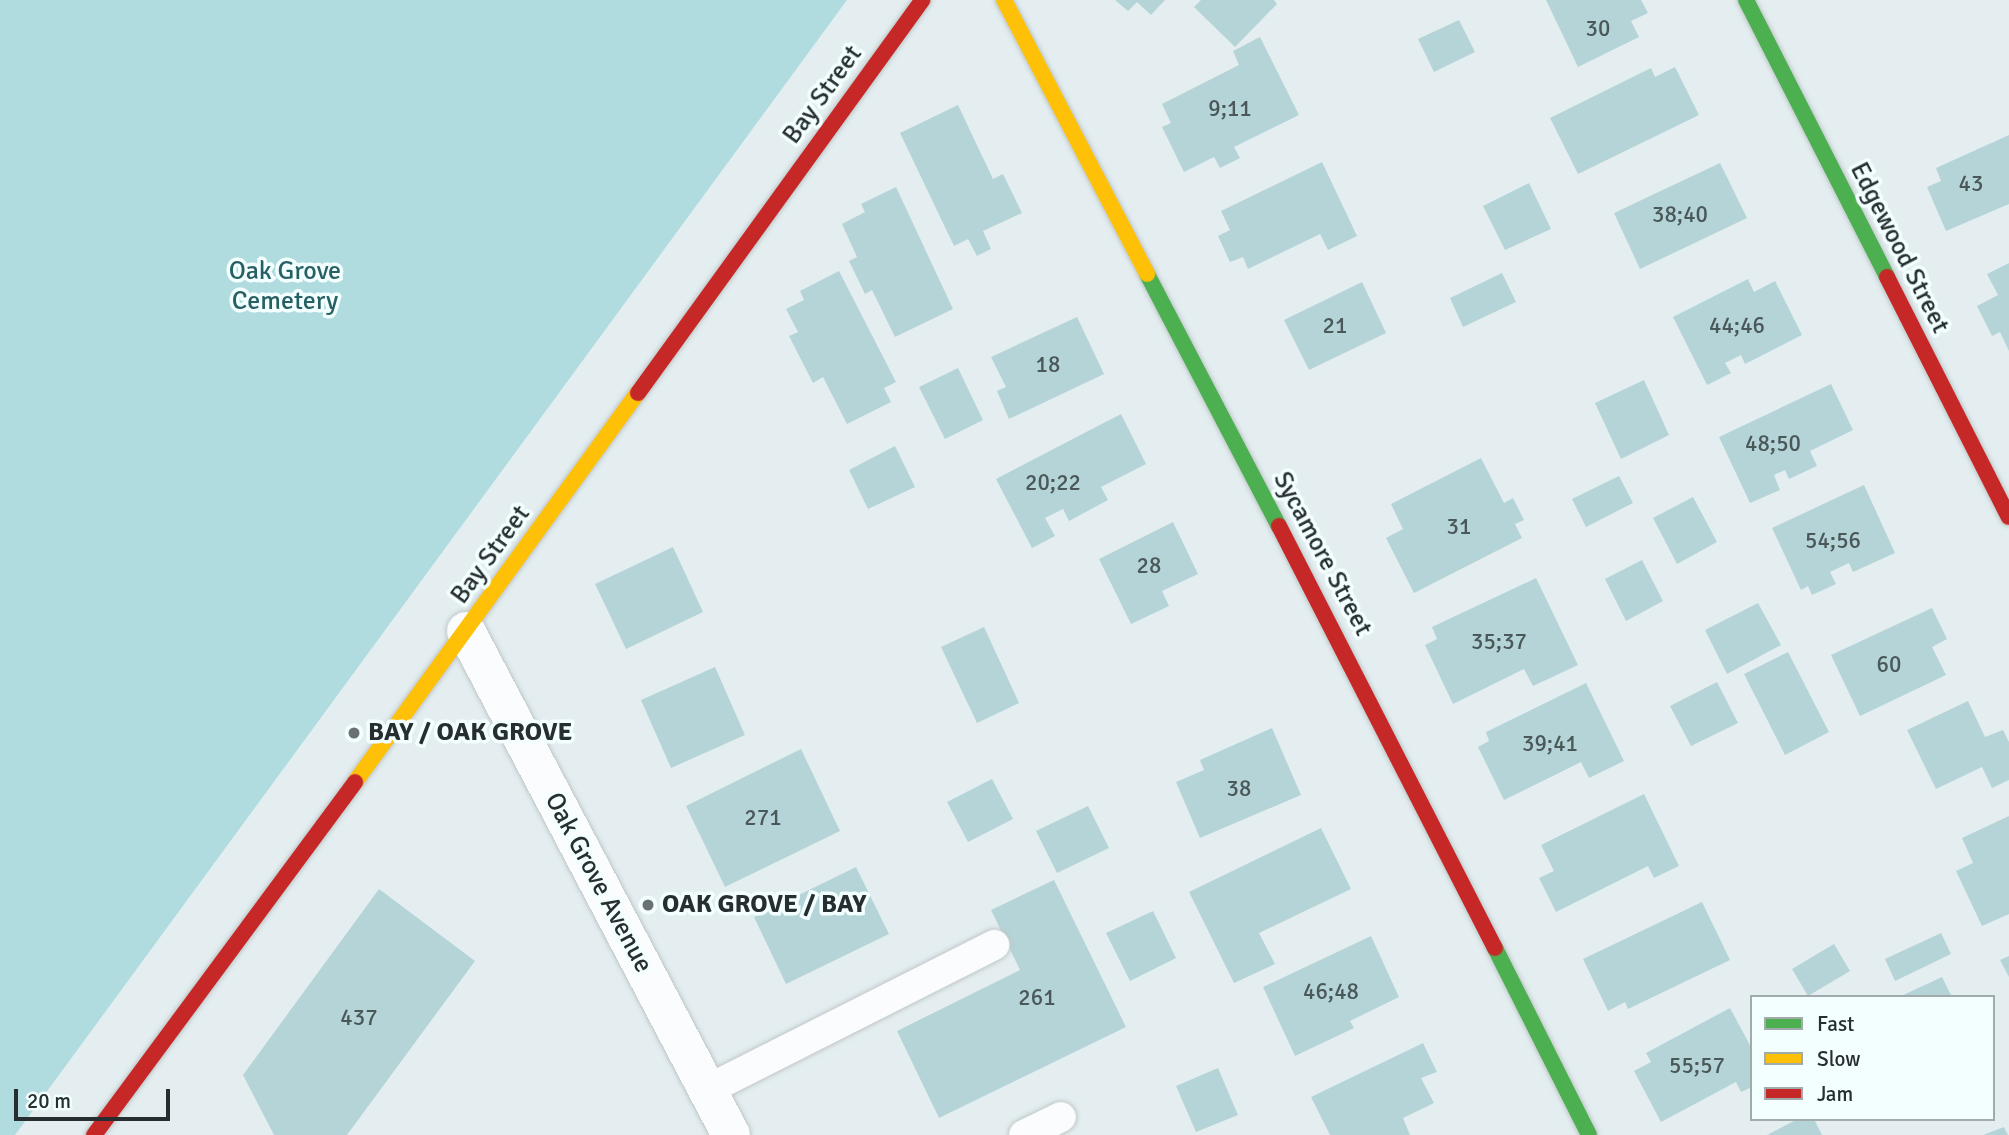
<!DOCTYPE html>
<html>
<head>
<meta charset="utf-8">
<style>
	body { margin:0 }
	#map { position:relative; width:2009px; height:1135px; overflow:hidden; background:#e4eef0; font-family:Signika,sans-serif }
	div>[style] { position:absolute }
	.green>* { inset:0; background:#b0dce0 }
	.building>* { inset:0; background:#b5d4d7 }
	.roads { filter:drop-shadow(0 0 2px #bfc7c8) drop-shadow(0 0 2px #bfc7c8) }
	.lane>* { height:30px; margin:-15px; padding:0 15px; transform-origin:15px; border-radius:15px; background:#fbfcfd }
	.street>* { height:38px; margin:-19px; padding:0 19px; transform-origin:19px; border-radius:19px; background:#fbfcfd }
	.fast>* { height:16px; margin:-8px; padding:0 8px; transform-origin:8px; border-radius:8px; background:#4caf50 }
	.slow>* { height:16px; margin:-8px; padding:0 8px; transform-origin:8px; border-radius:8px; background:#ffc107 }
	.jam>* { height:16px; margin:-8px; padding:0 8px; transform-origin:8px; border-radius:8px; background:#c62828 }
	.dots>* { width:19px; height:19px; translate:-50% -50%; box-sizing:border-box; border:4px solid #f3feff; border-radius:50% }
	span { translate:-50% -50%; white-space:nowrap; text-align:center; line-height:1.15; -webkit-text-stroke:7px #f3feff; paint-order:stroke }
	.number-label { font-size:23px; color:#4a5859 }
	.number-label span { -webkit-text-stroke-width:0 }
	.street-label { font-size:26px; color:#272e2f }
	.park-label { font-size:26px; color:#266065 }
	.poi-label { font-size:26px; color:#272e2f; font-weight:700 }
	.left { translate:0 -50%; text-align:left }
	.legend { position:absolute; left:1750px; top:995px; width:245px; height:126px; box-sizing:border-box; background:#f3feff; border:2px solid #a1abac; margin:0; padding:9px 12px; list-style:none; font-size:21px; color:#272e2f }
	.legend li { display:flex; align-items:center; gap:14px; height:35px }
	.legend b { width:35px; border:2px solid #a1abac }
	.scale { position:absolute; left:14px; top:1089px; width:156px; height:32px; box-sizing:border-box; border:4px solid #272e2f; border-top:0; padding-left:9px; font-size:21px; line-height:24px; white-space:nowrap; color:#272e2f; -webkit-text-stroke:5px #f3feff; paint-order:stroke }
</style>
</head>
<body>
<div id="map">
	<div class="green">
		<i style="clip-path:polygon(0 0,847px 0,15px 1135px,0 1135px)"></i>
	</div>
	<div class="building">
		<i style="clip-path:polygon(1115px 0,1165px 0,1151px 15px,1137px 2px,1128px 11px)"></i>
		<i style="clip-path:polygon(1201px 0,1274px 0,1277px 4px,1235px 47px,1194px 7px)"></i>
		<i style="clip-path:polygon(1546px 0,1641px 0,1648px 13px,1631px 21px,1639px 37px,1578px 67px)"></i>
		<i style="clip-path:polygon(1459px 20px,1475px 52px,1434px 72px,1418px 39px)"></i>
		<i style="clip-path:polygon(1260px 37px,1299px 115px,1234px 147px,1240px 158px,1220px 168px,1214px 157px,1184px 172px,1162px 127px,1171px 123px,1162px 104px,1239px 65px,1233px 51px)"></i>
		<i style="clip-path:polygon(1675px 67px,1699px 115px,1578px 174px,1550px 118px,1651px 68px,1655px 77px)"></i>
		<i style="clip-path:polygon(958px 105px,993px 179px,1003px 174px,1022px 213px,983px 231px,991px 249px,977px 256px,968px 239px,954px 246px,900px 133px)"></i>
		<i style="clip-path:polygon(2009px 135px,2009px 204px,1946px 231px,1927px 187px,1941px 181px,1936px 168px)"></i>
		<i style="clip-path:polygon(1322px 162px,1357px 236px,1328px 250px,1320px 234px,1248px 269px,1243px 257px,1230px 262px,1218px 236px,1230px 230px,1221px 211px)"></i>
		<i style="clip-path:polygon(1720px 163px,1747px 218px,1640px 269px,1614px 213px)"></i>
		<i style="clip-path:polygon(1529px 183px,1551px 229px,1505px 250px,1483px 206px)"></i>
		<i style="clip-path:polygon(896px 187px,953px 309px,895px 337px,872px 290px,865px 294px,849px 261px,857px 257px,842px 224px,865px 212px,861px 204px)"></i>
		<i style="clip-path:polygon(2009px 263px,2009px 351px,2000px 332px,1992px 336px,1977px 306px,1998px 295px,1987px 274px)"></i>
		<i style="clip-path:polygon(839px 271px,896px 382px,884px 388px,891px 402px,847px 424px,823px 377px,813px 383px,789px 336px,798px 332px,786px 309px,804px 300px,800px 291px)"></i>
		<i style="clip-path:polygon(1502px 273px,1516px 302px,1463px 327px,1450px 298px)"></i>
		<i style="clip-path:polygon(1748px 279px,1754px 292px,1775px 281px,1802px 335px,1745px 364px,1741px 355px,1725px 363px,1731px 373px,1707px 385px,1673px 317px)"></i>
		<i style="clip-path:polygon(1362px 282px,1386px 333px,1309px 370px,1284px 320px)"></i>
		<i style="clip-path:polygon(1077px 317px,1104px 374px,1009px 419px,997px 391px,1006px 387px,991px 357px)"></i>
		<i style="clip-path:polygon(958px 368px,983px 420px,945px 439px,919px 387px)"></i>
		<i style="clip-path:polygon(1644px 380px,1669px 435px,1621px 459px,1595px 403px)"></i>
		<i style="clip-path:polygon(1831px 384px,1853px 430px,1810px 451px,1817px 466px,1789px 479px,1785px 470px,1774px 475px,1780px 490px,1750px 503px,1719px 437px)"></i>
		<i style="clip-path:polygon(1121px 414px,1146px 464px,1101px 487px,1108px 500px,1069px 521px,1063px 509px,1045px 518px,1055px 536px,1032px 548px,996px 479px)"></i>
		<i style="clip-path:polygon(895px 446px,915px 487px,868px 509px,849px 470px)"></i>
		<i style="clip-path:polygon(1481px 458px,1504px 503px,1513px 498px,1524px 520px,1515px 524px,1522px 538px,1414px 593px,1386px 538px,1403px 529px,1391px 504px)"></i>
		<i style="clip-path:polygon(1619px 476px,1633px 503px,1586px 527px,1572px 499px)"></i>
		<i style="clip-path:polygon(1864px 485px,1895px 553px,1853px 572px,1849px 563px,1830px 572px,1836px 584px,1812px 595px,1808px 586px,1801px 590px,1772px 528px)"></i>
		<i style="clip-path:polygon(1693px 497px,1717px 542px,1677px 564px,1653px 518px)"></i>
		<i style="clip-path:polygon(1173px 522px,1198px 574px,1162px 591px,1169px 606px,1131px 624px,1099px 559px)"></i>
		<i style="clip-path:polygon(673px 547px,703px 612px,626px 649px,595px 584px)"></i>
		<i style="clip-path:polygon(1642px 560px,1663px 601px,1626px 621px,1605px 579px)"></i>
		<i style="clip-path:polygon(1536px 578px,1578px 665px,1533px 686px,1524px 669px,1453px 704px,1425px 645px,1437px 639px,1432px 627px)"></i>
		<i style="clip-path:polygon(1758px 603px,1781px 645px,1727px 674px,1705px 630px)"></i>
		<i style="clip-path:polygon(1932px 608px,1947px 639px,1932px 647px,1946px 675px,1860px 716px,1831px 655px)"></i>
		<i style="clip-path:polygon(984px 627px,1019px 703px,977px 723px,941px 647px)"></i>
		<i style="clip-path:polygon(1788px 652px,1829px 732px,1785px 755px,1744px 674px)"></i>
		<i style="clip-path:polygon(715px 667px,745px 735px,671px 768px,641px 700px)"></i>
		<i style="clip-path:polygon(1717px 682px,1738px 723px,1691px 746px,1670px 706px)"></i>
		<i style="clip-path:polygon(1586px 683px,1624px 761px,1589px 778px,1581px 762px,1504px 800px,1478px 747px,1489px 741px,1486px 732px)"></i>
		<i style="clip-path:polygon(1968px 701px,1985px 737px,2003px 730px,2009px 742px,2009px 780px,1992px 788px,1982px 767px,1936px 789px,1907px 730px)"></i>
		<i style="clip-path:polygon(1272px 728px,1301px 795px,1200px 838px,1176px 782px,1204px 770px,1200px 760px)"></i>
		<i style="clip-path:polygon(801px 749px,840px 831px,725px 887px,686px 806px)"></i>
		<i style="clip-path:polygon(992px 779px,1013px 819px,968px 842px,947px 802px)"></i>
		<i style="clip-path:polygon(1644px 794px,1679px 866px,1654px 878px,1648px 866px,1556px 912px,1539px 878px,1554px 871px,1541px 845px)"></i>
		<i style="clip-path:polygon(1088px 806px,1109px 848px,1057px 873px,1036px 831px)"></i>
		<i style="clip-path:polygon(2009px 816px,2009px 914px,1982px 926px,1956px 871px,1973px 863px,1962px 838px)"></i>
		<i style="clip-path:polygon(1321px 828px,1351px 889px,1259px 933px,1275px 964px,1234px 983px,1189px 892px)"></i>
		<i style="clip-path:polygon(856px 867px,889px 934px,786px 984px,754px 917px)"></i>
		<i style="clip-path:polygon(1054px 880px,1126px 1027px,939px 1118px,897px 1031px,1020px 970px,991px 910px)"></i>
		<i style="clip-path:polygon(379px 889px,475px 961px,347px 1135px,274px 1135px,243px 1075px)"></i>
		<i style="clip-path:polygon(1702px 902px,1730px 960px,1628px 1009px,1625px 1002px,1608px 1011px,1583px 959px)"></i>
		<i style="clip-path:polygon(1153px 911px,1176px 958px,1130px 981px,1106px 933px)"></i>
		<i style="clip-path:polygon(1941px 933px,1951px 954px,1895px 981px,1885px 959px)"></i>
		<i style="clip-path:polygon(1371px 936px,1399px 997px,1350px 1021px,1354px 1028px,1295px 1056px,1263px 987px)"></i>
		<i style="clip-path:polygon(1834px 944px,1850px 971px,1808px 996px,1792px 969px)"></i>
		<i style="clip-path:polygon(2009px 956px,2009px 977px,2000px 960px)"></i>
		<i style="clip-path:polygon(1942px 977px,1952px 997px,1899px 997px)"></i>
		<i style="clip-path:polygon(1730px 1008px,1752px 1049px,1752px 1087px,1741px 1092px,1736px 1082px,1661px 1122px,1634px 1071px,1651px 1062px,1646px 1053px)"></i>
		<i style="clip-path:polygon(1423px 1043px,1437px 1072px,1421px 1078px,1434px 1103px,1403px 1118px,1410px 1135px,1330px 1135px,1311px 1097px)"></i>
		<i style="clip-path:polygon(1218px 1068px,1238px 1115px,1196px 1132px,1176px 1086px)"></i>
		<i style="clip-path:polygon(1798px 1119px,1814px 1119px,1822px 1135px,1767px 1135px)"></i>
		<i style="clip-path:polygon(2004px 1127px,2008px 1135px,1983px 1135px)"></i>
	</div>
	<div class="roads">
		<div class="lane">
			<i style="left:707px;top:1090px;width:322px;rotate:-26.8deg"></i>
			<i style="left:1024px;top:1135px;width:41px;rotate:-25.9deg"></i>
		</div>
		<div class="street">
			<i style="left:466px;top:631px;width:569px;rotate:62.26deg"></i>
		</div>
		<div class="fast">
			<i style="left:1746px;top:0;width:311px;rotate:63deg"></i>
			<i style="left:1147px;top:274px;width:284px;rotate:62.4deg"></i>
			<i style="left:1495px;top:948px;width:209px;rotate:63.3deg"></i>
		</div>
		<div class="slow">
			<i style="left:1004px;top:0;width:309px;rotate:62.4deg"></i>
			<i style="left:355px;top:782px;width:481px;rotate:-54deg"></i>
		</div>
		<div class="jam">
			<i style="left:1887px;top:277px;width:269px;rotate:63.1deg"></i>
			<i style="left:638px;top:393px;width:485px;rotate:-54.1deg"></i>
			<i style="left:1279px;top:526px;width:474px;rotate:62.9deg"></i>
			<i style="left:94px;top:1135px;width:439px;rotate:-53.5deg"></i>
		</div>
	</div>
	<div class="dots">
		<i style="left:354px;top:733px;background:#697173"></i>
		<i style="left:648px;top:905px;background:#697173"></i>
	</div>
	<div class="number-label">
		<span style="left:1598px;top:29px">30</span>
		<span style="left:1230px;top:109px">9;11</span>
		<span style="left:1971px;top:184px">43</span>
		<span style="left:1680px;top:215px">38;40</span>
		<span style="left:1335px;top:326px">21</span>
		<span style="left:1737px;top:326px">44;46</span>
		<span style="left:1048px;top:365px">18</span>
		<span style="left:1773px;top:444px">48;50</span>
		<span style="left:1053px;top:483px">20;22</span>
		<span style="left:1459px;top:527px">31</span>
		<span style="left:1833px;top:541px">54;56</span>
		<span style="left:1149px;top:566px">28</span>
		<span style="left:1499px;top:642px">35;37</span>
		<span style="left:1889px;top:665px">60</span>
		<span style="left:1550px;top:744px">39;41</span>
		<span style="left:1239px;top:789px">38</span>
		<span style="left:763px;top:818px">271</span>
		<span style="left:1331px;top:992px">46;48</span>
		<span style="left:1037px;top:998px">261</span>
		<span style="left:359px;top:1018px">437</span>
		<span style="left:1697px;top:1066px">55;57</span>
	</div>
	<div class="street-label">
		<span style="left:823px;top:95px;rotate:-54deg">Bay Street</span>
		<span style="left:1899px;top:248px;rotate:63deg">Edgewood Street</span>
		<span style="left:1322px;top:554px;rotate:62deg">Sycamore Street</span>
		<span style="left:491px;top:555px;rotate:-54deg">Bay Street</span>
		<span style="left:598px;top:883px;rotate:62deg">Oak Grove Avenue</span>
	</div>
	<div class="park-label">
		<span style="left:285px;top:287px">Oak Grove<br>Cemetery</span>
	</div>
	<div class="poi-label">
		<span class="left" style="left:368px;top:733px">BAY / OAK GROVE</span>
		<span class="left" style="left:662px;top:905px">OAK GROVE / BAY</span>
	</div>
	<ul class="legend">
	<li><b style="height:9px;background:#4caf50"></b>Fast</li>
	<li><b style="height:9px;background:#ffc107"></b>Slow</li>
	<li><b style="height:9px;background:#c62828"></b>Jam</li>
	</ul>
	<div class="scale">20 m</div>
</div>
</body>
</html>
